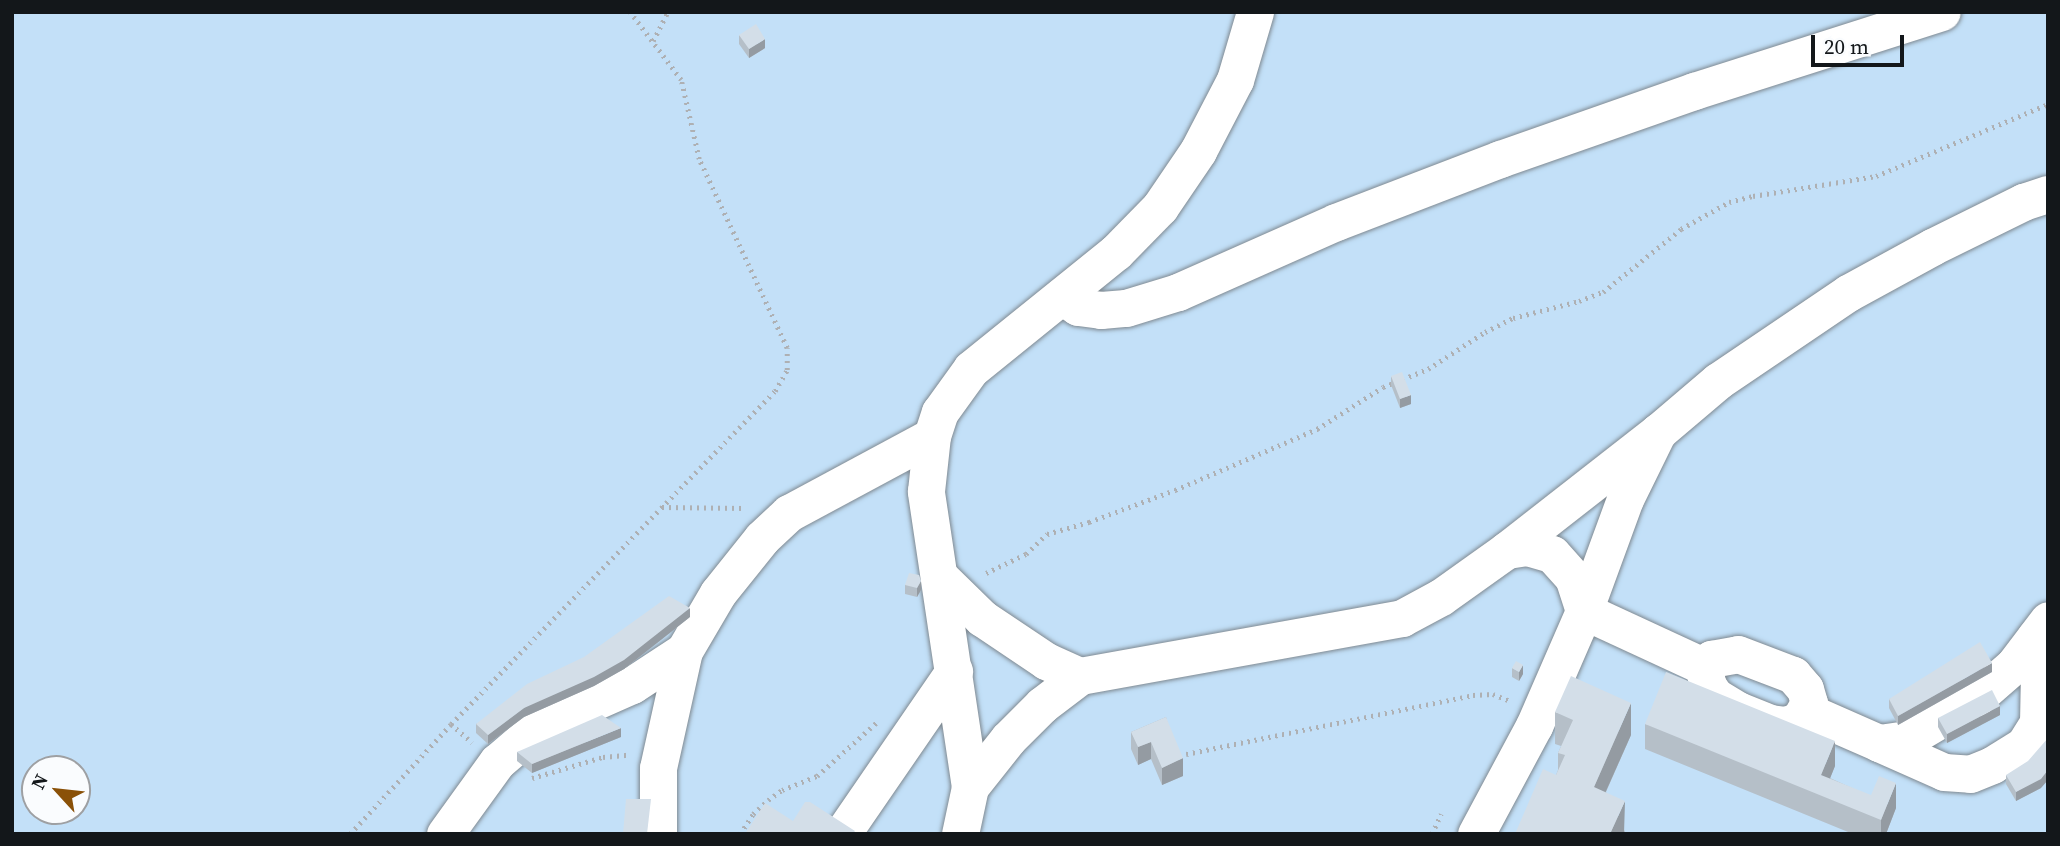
<!DOCTYPE html>
<html>
<head>
<meta charset="utf-8">
<style>
	body { margin:0 }
	#map { position:relative; width:2060px; height:846px; overflow:hidden; background:#fafcfe; font-family:"Source Serif 4",serif }
	div>[style] { position:absolute }
	.green>* { inset:0; background:#c3e0f8 }
	.path>* { height:4.5px; margin-top:-2.25px; transform-origin:0; background:repeating-linear-gradient(90deg,#aeb0b3 0 2px,transparent 0 7px) }
	.roads { filter:drop-shadow(0 0 2px #7f8991) drop-shadow(0 0 2px #7f8991) }
	.minor>* { height:37px; margin:-18.5px; padding:0 18.5px; transform-origin:18.5px; border-radius:18.5px; background:#fff }
	.wall>* { inset:0; background:#b5bfc8 }
	.shaded-wall>* { inset:0; background:#949ba2 }
	.building>* { inset:0; background:#d3dee8 }
	span { translate:-50% -50%; white-space:nowrap; text-align:center; line-height:1.15; -webkit-text-stroke:5px #fafcfe; paint-order:stroke }
	.frame { position:absolute; inset:0; border:14px solid #13171a; pointer-events:none }
	.north { position:absolute; left:21px; top:755px; width:70px; height:70px; box-sizing:border-box; background:#fafcfe; border:2px solid #9ea0a3; border-radius:50%; rotate:297deg; font-size:19px; font-weight:700; line-height:28px; text-align:center; color:#13171a }
	.north::after { content:''; display:block; margin:auto; width:24px; height:32px; background:#8a5108; clip-path:polygon(50% 0,100% 100%,50% 72%,0 100%) }
	.scale { position:absolute; left:1811px; top:35px; width:93px; height:32px; box-sizing:border-box; border:4px solid #13171a; border-top:0; padding-left:9px; font-size:21px; line-height:24px; white-space:nowrap; color:#13171a; -webkit-text-stroke:5px #fafcfe; paint-order:stroke }
</style>
</head>
<body>
<div id="map">
	<div class="green">
		<i style="clip-path:polygon(evenodd,12px 12px,2048px 12px,2048px 834px,12px 834px,12px 12px,35px 769px,77px 769px,77px 811px,35px 811px,35px 769px)"></i>
	</div>
	<div class="path">
		<i style="left:653px;top:41px;width:33px;rotate:-63deg"></i>
		<i style="left:662px;top:507px;width:83px;rotate:0.7deg"></i>
		<i style="left:986px;top:573px;width:44px;rotate:-25.4deg"></i>
		<i style="left:1026px;top:554px;width:29px;rotate:-44deg"></i>
		<i style="left:1047px;top:534px;width:44px;rotate:-15.9deg"></i>
		<i style="left:1089px;top:522px;width:92px;rotate:-20.4deg"></i>
		<i style="left:1175px;top:490px;width:155px;rotate:-23.2deg"></i>
		<i style="left:1317px;top:429px;width:78px;rotate:-32.5deg"></i>
		<i style="left:1383px;top:387px;width:48px;rotate:-21.8deg"></i>
		<i style="left:1428px;top:369px;width:68px;rotate:-33deg"></i>
		<i style="left:1485px;top:332px;width:31px;rotate:-27deg"></i>
		<i style="left:1513px;top:318px;width:68px;rotate:-14.4deg"></i>
		<i style="left:1579px;top:301px;width:26px;rotate:-21deg"></i>
		<i style="left:1603px;top:292px;width:100px;rotate:-38.9deg"></i>
		<i style="left:1681px;top:229px;width:55px;rotate:-29.4deg"></i>
		<i style="left:1729px;top:202px;width:25px;rotate:-14deg"></i>
		<i style="left:1753px;top:196px;width:125px;rotate:-9.2deg"></i>
		<i style="left:1876px;top:176px;width:186px;rotate:-22.7deg"></i>
		<i style="left:451px;top:724px;width:28px;rotate:41deg"></i>
		<i style="left:1186px;top:754px;width:293px;rotate:-11.6deg"></i>
		<i style="left:1473px;top:695px;width:20px;rotate:-3deg"></i>
		<i style="left:1493px;top:694px;width:18px;rotate:22deg"></i>
		<i style="left:532px;top:778px;width:74px;rotate:-16.5deg"></i>
		<i style="left:603px;top:757px;width:25px;rotate:-5deg"></i>
		<i style="left:350px;top:834px;width:149px;rotate:-47.4deg"></i>
		<i style="left:451px;top:724px;width:465px;rotate:-45.8deg"></i>
		<i style="left:775px;top:391px;width:24px;rotate:-60deg"></i>
		<i style="left:787px;top:370px;width:22px;rotate:-90deg"></i>
		<i style="left:787px;top:348px;width:208px;rotate:-115deg"></i>
		<i style="left:699px;top:159px;width:81px;rotate:-102.8deg"></i>
		<i style="left:681px;top:80px;width:85px;rotate:-126.9deg"></i>
		<i style="left:740px;top:834px;width:24px;rotate:-57deg"></i>
		<i style="left:753px;top:814px;width:21px;rotate:-43deg"></i>
		<i style="left:768px;top:800px;width:17px;rotate:-36deg"></i>
		<i style="left:782px;top:790px;width:38px;rotate:-22deg"></i>
		<i style="left:817px;top:776px;width:82px;rotate:-42deg"></i>
		<i style="left:1432px;top:834px;width:22px;rotate:-66deg"></i>
		<i style="left:1652px;top:834px;width:1px;rotate:-90deg"></i>
		<i style="left:1721px;top:834px;width:18px"></i>
	</div>
	<div class="roads">
		<div class="minor">
			<i style="left:1062px;top:296px;width:19px;rotate:35deg"></i>
			<i style="left:1078px;top:307px;width:23px;rotate:7deg"></i>
			<i style="left:1101px;top:310px;width:25px;rotate:-5deg"></i>
			<i style="left:1126px;top:308px;width:54px;rotate:-17.1deg"></i>
			<i style="left:1178px;top:292px;width:173px;rotate:-23.9deg"></i>
			<i style="left:1336px;top:222px;width:176px;rotate:-21deg"></i>
			<i style="left:1500px;top:159px;width:206px;rotate:-19.3deg"></i>
			<i style="left:1694px;top:91px;width:260px;rotate:-17.7deg"></i>
			<i style="left:1507px;top:550px;width:20px;rotate:-9deg"></i>
			<i style="left:1527px;top:547px;width:26px;rotate:16deg"></i>
			<i style="left:1552px;top:554px;width:31px;rotate:48deg"></i>
			<i style="left:1573px;top:577px;width:36px;rotate:72deg"></i>
			<i style="left:1584px;top:611px;width:119px;rotate:-69.9deg"></i>
			<i style="left:1625px;top:499px;width:75px;rotate:-63.8deg"></i>
			<i style="left:1658px;top:432px;width:79px;rotate:-40.4deg"></i>
			<i style="left:1718px;top:381px;width:157px;rotate:-34.1deg"></i>
			<i style="left:1848px;top:293px;width:96px;rotate:-28.7deg"></i>
			<i style="left:1932px;top:247px;width:102px;rotate:-26.3deg"></i>
			<i style="left:2023px;top:202px;width:26px;rotate:-18deg"></i>
			<i style="left:940px;top:577px;width:59px;rotate:44.3deg"></i>
			<i style="left:982px;top:618px;width:77px;rotate:33.9deg"></i>
			<i style="left:1046px;top:661px;width:37px;rotate:24deg"></i>
			<i style="left:1080px;top:676px;width:327px;rotate:-10.2deg"></i>
			<i style="left:1402px;top:618px;width:44px;rotate:-28.3deg"></i>
			<i style="left:1441px;top:597px;width:81px;rotate:-35.5deg"></i>
			<i style="left:1507px;top:550px;width:192px;rotate:-38deg"></i>
			<i style="left:1738px;top:654px;width:59px;rotate:20.9deg"></i>
			<i style="left:1793px;top:675px;width:18px;rotate:49deg"></i>
			<i style="left:1805px;top:689px;width:15px;rotate:74deg"></i>
			<i style="left:1809px;top:703px;width:20px;rotate:120deg"></i>
			<i style="left:1799px;top:720px;width:14px;rotate:159deg"></i>
			<i style="left:1786px;top:725px;width:16px;rotate:-173deg"></i>
			<i style="left:1770px;top:723px;width:35px;rotate:-158deg"></i>
			<i style="left:1738px;top:710px;width:27px;rotate:-149deg"></i>
			<i style="left:1715px;top:696px;width:12px;rotate:-125deg"></i>
			<i style="left:1708px;top:686px;width:21px;rotate:-104deg"></i>
			<i style="left:1703px;top:666px;width:11px;rotate:-41deg"></i>
			<i style="left:1711px;top:659px;width:27px;rotate:-10deg"></i>
			<i style="left:1806px;top:711px;width:80px;rotate:23.7deg"></i>
			<i style="left:1879px;top:743px;width:28px;rotate:-8deg"></i>
			<i style="left:1907px;top:739px;width:79px;rotate:-30.5deg"></i>
			<i style="left:1975px;top:699px;width:52px;rotate:-41.1deg"></i>
			<i style="left:2014px;top:665px;width:56px;rotate:-52.9deg"></i>
			<i style="left:1879px;top:743px;width:71px;rotate:24deg"></i>
			<i style="left:1944px;top:772px;width:26px;rotate:4deg"></i>
			<i style="left:1970px;top:774px;width:24px;rotate:-22deg"></i>
			<i style="left:1992px;top:765px;width:38px;rotate:-32deg"></i>
			<i style="left:2024px;top:745px;width:26px;rotate:-58deg"></i>
			<i style="left:2038px;top:723px;width:50px;rotate:-88.9deg"></i>
			<i style="left:2039px;top:673px;width:36px;rotate:-96deg"></i>
			<i style="left:970px;top:787px;width:61px;rotate:-51.6deg"></i>
			<i style="left:1008px;top:739px;width:48px;rotate:-45deg"></i>
			<i style="left:1042px;top:705px;width:48px;rotate:-37.3deg"></i>
			<i style="left:445px;top:834px;width:89px;rotate:-54.2deg"></i>
			<i style="left:497px;top:762px;width:55px;rotate:-40.6deg"></i>
			<i style="left:539px;top:726px;width:102px;rotate:-23.8deg"></i>
			<i style="left:632px;top:685px;width:62px;rotate:-33.2deg"></i>
			<i style="left:658px;top:834px;width:66px;rotate:-90deg"></i>
			<i style="left:658px;top:768px;width:120px;rotate:-77.5deg"></i>
			<i style="left:684px;top:651px;width:67px;rotate:-59.6deg"></i>
			<i style="left:718px;top:593px;width:70px;rotate:-51.3deg"></i>
			<i style="left:762px;top:538px;width:37px;rotate:-43deg"></i>
			<i style="left:789px;top:513px;width:162px;rotate:-28.3deg"></i>
			<i style="left:842px;top:834px;width:198px;rotate:-55.5deg"></i>
			<i style="left:960px;top:834px;width:48px;rotate:-78deg"></i>
			<i style="left:970px;top:787px;width:299px;rotate:-98.5deg"></i>
			<i style="left:926px;top:491px;width:55px;rotate:-83.8deg"></i>
			<i style="left:932px;top:436px;width:25px;rotate:-72deg"></i>
			<i style="left:940px;top:412px;width:53px;rotate:-54.2deg"></i>
			<i style="left:971px;top:369px;width:186px;rotate:-38.9deg"></i>
			<i style="left:1116px;top:252px;width:63px;rotate:-45.6deg"></i>
			<i style="left:1160px;top:207px;width:68px;rotate:-55.8deg"></i>
			<i style="left:1198px;top:151px;width:80px;rotate:-62.5deg"></i>
			<i style="left:1235px;top:80px;width:71px;rotate:-73.6deg"></i>
			<i style="left:1476px;top:834px;width:123px;rotate:-61.8deg"></i>
			<i style="left:1534px;top:726px;width:125px;rotate:-66.5deg"></i>
			<i style="left:1584px;top:611px;width:131px;rotate:24.8deg"></i>
		</div>
	</div>
	<div class="wall">
		<i style="clip-path:polygon(739px 35px,765px 48px,749px 58px,739px 44px)"></i>
		<i style="clip-path:polygon(1391px 376px,1411px 404px,1400px 408px,1391px 385px)"></i>
		<i style="clip-path:polygon(919px 575px,921px 590px,917px 597px,905px 594px,905px 585px)"></i>
		<i style="clip-path:polygon(690px 617px,624px 669px,594px 686px,524px 717px,488px 744px,476px 733px,476px 724px)"></i>
		<i style="clip-path:polygon(1512px 668px,1523px 674px,1519px 681px,1512px 677px)"></i>
		<i style="clip-path:polygon(1992px 672px,1898px 725px,1889px 708px,1889px 699px)"></i>
		<i style="clip-path:polygon(1555px 712px,1631px 735px,1606px 792px,1625px 832px,1624px 834px,1515px 834px,1556px 775px,1558px 770px,1558px 753px,1561px 746px,1555px 744px)"></i>
		<i style="clip-path:polygon(2000px 715px,1947px 743px,1938px 727px,1938px 718px)"></i>
		<i style="clip-path:polygon(1166px 717px,1183px 776px,1162px 785px,1151px 759px,1138px 765px,1131px 749px,1131px 732px)"></i>
		<i style="clip-path:polygon(1645px 724px,1835px 766px,1830px 778px,1896px 808px,1886px 834px,1853px 834px,1645px 749px)"></i>
		<i style="clip-path:polygon(621px 737px,532px 773px,517px 761px,517px 752px)"></i>
		<i style="clip-path:polygon(2006px 775px,2041px 788px,2016px 801px,2006px 784px)"></i>
	</div>
	<div class="shaded-wall">
		<i style="clip-path:polygon(765px 39px,765px 48px,749px 58px,749px 49px)"></i>
		<i style="clip-path:polygon(1411px 395px,1411px 404px,1400px 408px,1400px 399px)"></i>
		<i style="clip-path:polygon(921px 581px,921px 590px,917px 597px,917px 588px)"></i>
		<i style="clip-path:polygon(690px 608px,690px 617px,624px 669px,594px 686px,524px 717px,488px 744px,488px 735px,524px 708px)"></i>
		<i style="clip-path:polygon(1992px 663px,1992px 672px,1898px 725px,1898px 716px)"></i>
		<i style="clip-path:polygon(1523px 665px,1523px 674px,1519px 681px,1519px 672px)"></i>
		<i style="clip-path:polygon(1631px 703px,1631px 735px,1594px 818px,1594px 787px)"></i>
		<i style="clip-path:polygon(2000px 706px,2000px 715px,1947px 743px,1947px 734px)"></i>
		<i style="clip-path:polygon(621px 728px,621px 737px,532px 773px,532px 764px)"></i>
		<i style="clip-path:polygon(1835px 741px,1835px 766px,1823px 796px,1821px 775px)"></i>
		<i style="clip-path:polygon(1151px 742px,1151px 759px,1138px 765px,1138px 747px)"></i>
		<i style="clip-path:polygon(1183px 758px,1183px 776px,1162px 785px,1162px 768px)"></i>
		<i style="clip-path:polygon(2048px 770px,2048px 780px,2041px 788px,2016px 801px,2016px 792px)"></i>
		<i style="clip-path:polygon(1896px 783px,1896px 808px,1886px 834px,1881px 834px,1881px 820px)"></i>
		<i style="clip-path:polygon(1625px 801px,1624px 834px,1610px 834px)"></i>
	</div>
	<div class="building">
		<i style="clip-path:polygon(756px 24px,765px 39px,749px 49px,739px 35px)"></i>
		<i style="clip-path:polygon(1402px 372px,1411px 395px,1400px 399px,1391px 376px)"></i>
		<i style="clip-path:polygon(909px 573px,919px 575px,921px 581px,917px 588px,905px 585px)"></i>
		<i style="clip-path:polygon(669px 596px,690px 608px,624px 660px,594px 677px,524px 708px,488px 735px,476px 724px,527px 684px,584px 657px)"></i>
		<i style="clip-path:polygon(1980px 642px,1992px 663px,1898px 716px,1889px 699px)"></i>
		<i style="clip-path:polygon(1516px 661px,1523px 665px,1519px 672px,1512px 668px)"></i>
		<i style="clip-path:polygon(1666px 672px,1835px 741px,1821px 775px,1871px 795px,1879px 776px,1896px 783px,1881px 820px,1645px 724px)"></i>
		<i style="clip-path:polygon(1571px 676px,1631px 703px,1594px 787px,1625px 801px,1610px 834px,1515px 834px,1543px 769px,1556px 775px,1565px 755px,1558px 753px,1573px 720px,1555px 712px)"></i>
		<i style="clip-path:polygon(1992px 690px,2000px 706px,1947px 734px,1938px 718px)"></i>
		<i style="clip-path:polygon(602px 715px,621px 728px,532px 764px,517px 752px)"></i>
		<i style="clip-path:polygon(1166px 717px,1183px 758px,1162px 768px,1151px 742px,1138px 747px,1131px 732px)"></i>
		<i style="clip-path:polygon(2048px 738px,2048px 770px,2041px 779px,2016px 792px,2006px 775px,2028px 761px)"></i>
		<i style="clip-path:polygon(626px 799px,651px 799px,647px 834px,623px 834px)"></i>
		<i style="clip-path:polygon(805px 802px,810px 802px,855px 831px,853px 834px,745px 834px,765px 803px,793px 821px)"></i>
	</div>
	<div class="frame"></div>
	<div class="north">N</div>
	<div class="scale">20 m</div>
</div>
</body>
</html>
